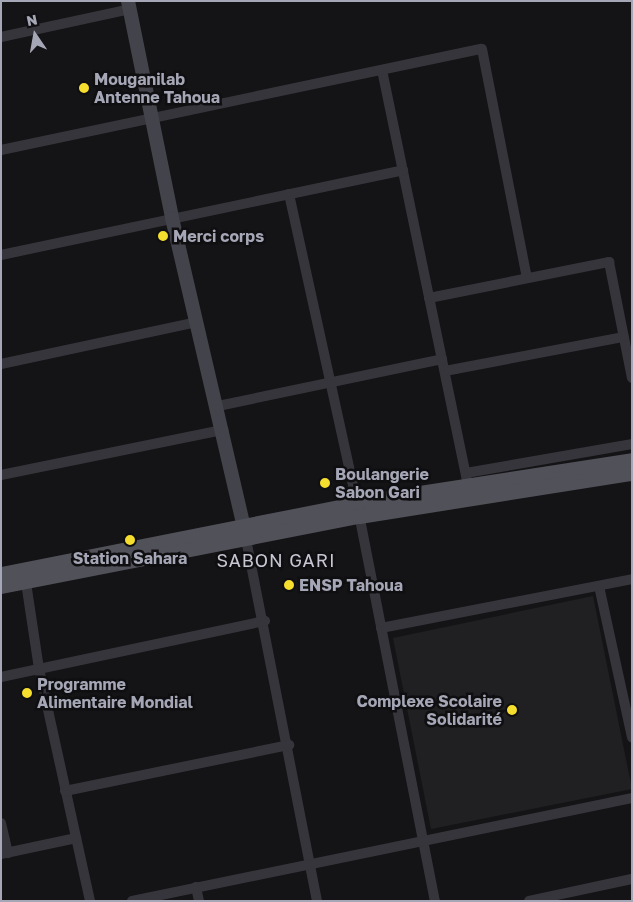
<!DOCTYPE html>
<html>
<head>
<meta charset="utf-8">
<style>
	body { margin:0 }
	#map { position:relative; width:633px; height:902px; overflow:hidden; background:#141416; font-family:"Golos Text",sans-serif }
	div>[style] { position:absolute }
	.built>* { inset:0; background:#202023 }
	.street>* { height:10px; margin:-5px; padding:0 5px; transform-origin:5px; border-radius:5px; background:#35353b }
	.secondary>* { height:14px; margin:-7px; padding:0 7px; transform-origin:7px; border-radius:7px; background:#43434b }
	.primary>* { height:15px; margin:-7.5px; padding:0 7.5px; transform-origin:7.5px; border-radius:7.5px; background:#51515a }
	.dots>* { width:14px; height:14px; translate:-50% -50%; box-sizing:border-box; border:2px solid #0f0f11; border-radius:50% }
	span { translate:-50% -50%; white-space:nowrap; text-align:center; line-height:1.15; -webkit-text-stroke:5px #0f0f11; paint-order:stroke }
	.poi-label { font-size:16px; color:#a5a7b6; font-weight:700 }
	.left { translate:0 -50%; text-align:left }
	.right { translate:-100% -50%; text-align:right }
	.neighbourhood-label { font-size:18px; color:#c6c7d2; letter-spacing:1px }
	.frame { position:absolute; inset:0; border:2px solid #a5a7b6; pointer-events:none }
	.north { position:absolute; left:10px; top:10px; width:50px; height:50px; -webkit-text-stroke:4px #0f0f11; paint-order:stroke; rotate:348deg; font-size:14px; font-weight:700; line-height:20px; text-align:center; color:#a5a7b6 }
	.north::after { content:''; display:block; margin:auto; width:18px; height:22px; background:#a5a7b6; clip-path:polygon(50% 0,100% 100%,50% 72%,0 100%) }
</style>
</head>
<body>
<div id="map">
	<div class="built">
		<i style="clip-path:polygon(593px 596px,632px 789px,431px 829px,393px 638px)"></i>
	</div>
	<div class="street">
		<i style="left:1px;top:37px;width:132px;rotate:-12.2deg"></i>
		<i style="left:382px;top:70px;width:424px;rotate:78.3deg"></i>
		<i style="left:1px;top:150px;width:491px;rotate:-11.9deg"></i>
		<i style="left:482px;top:49px;width:233px;rotate:78.9deg"></i>
		<i style="left:289px;top:194px;width:317px;rotate:77.6deg"></i>
		<i style="left:357px;top:504px;width:405px;rotate:78.9deg"></i>
		<i style="left:1px;top:255px;width:411px;rotate:-11.9deg"></i>
		<i style="left:429px;top:298px;width:184px;rotate:-11.3deg"></i>
		<i style="left:609px;top:262px;width:118px;rotate:78.8deg"></i>
		<i style="left:1px;top:364px;width:200px;rotate:-12.1deg"></i>
		<i style="left:445px;top:371px;width:182px;rotate:-10.8deg"></i>
		<i style="left:218px;top:406px;width:229px;rotate:-11.8deg"></i>
		<i style="left:466px;top:473px;width:169px;rotate:-9.9deg"></i>
		<i style="left:1px;top:475px;width:227px;rotate:-11.5deg"></i>
		<i style="left:245px;top:534px;width:374px;rotate:78.9deg"></i>
		<i style="left:25px;top:576px;width:94px;rotate:81.4deg"></i>
		<i style="left:39px;top:669px;width:238px;rotate:77.6deg"></i>
		<i style="left:599px;top:586px;width:155px;rotate:77.7deg"></i>
		<i style="left:381px;top:628px;width:256px;rotate:-11deg"></i>
		<i style="left:1px;top:677px;width:270px;rotate:-12deg"></i>
		<i style="left:65px;top:791px;width:229px;rotate:-11.6deg"></i>
		<i style="left:1px;top:823px;width:31px;rotate:77deg"></i>
		<i style="left:1px;top:854px;width:77px;rotate:-12deg"></i>
		<i style="left:196px;top:887px;width:14px;rotate:78deg"></i>
		<i style="left:132px;top:901px;width:510px;rotate:-11.64deg"></i>
		<i style="left:529px;top:901px;width:105px;rotate:-12.1deg"></i>
	</div>
	<div class="secondary">
		<i style="left:128px;top:1px;width:221px;rotate:78.5deg"></i>
		<i style="left:172px;top:218px;width:318px;rotate:76.9deg"></i>
	</div>
	<div class="primary">
		<i style="left:1px;top:574px;width:374px;rotate:-11.2deg"></i>
		<i style="left:368px;top:501px;width:267px;rotate:-8.8deg"></i>
		<i style="left:1px;top:586px;width:365px;rotate:-11.1deg"></i>
		<i style="left:359px;top:516px;width:276px;rotate:-9deg"></i>
	</div>
	<div class="dots">
		<i style="left:84px;top:88px;background:#f5de2d"></i>
		<i style="left:163px;top:236px;background:#f5de2d"></i>
		<i style="left:325px;top:483px;background:#f5de2d"></i>
		<i style="left:130px;top:540px;background:#f5de2d"></i>
		<i style="left:289px;top:585px;background:#f5de2d"></i>
		<i style="left:27px;top:693px;background:#f5de2d"></i>
		<i style="left:512px;top:710px;background:#f5de2d"></i>
	</div>
	<div class="poi-label">
		<span class="left" style="left:94px;top:88px">Mouganilab<br>Antenne Tahoua</span>
		<span class="left" style="left:173px;top:236px">Merci corps</span>
		<span class="left" style="left:335px;top:483px">Boulangerie<br>Sabon Gari</span>
		<span style="left:130px;top:558px">Station Sahara</span>
		<span class="left" style="left:299px;top:585px">ENSP Tahoua</span>
		<span class="left" style="left:37px;top:693px">Programme<br>Alimentaire Mondial</span>
		<span class="right" style="left:502px;top:710px">Complexe Scolaire<br>Solidarité</span>
	</div>
	<div class="neighbourhood-label">
		<span style="left:276px;top:560px">SABON GARI</span>
	</div>
	<div class="frame"></div>
	<div class="north">N</div>
</div>
</body>
</html>
